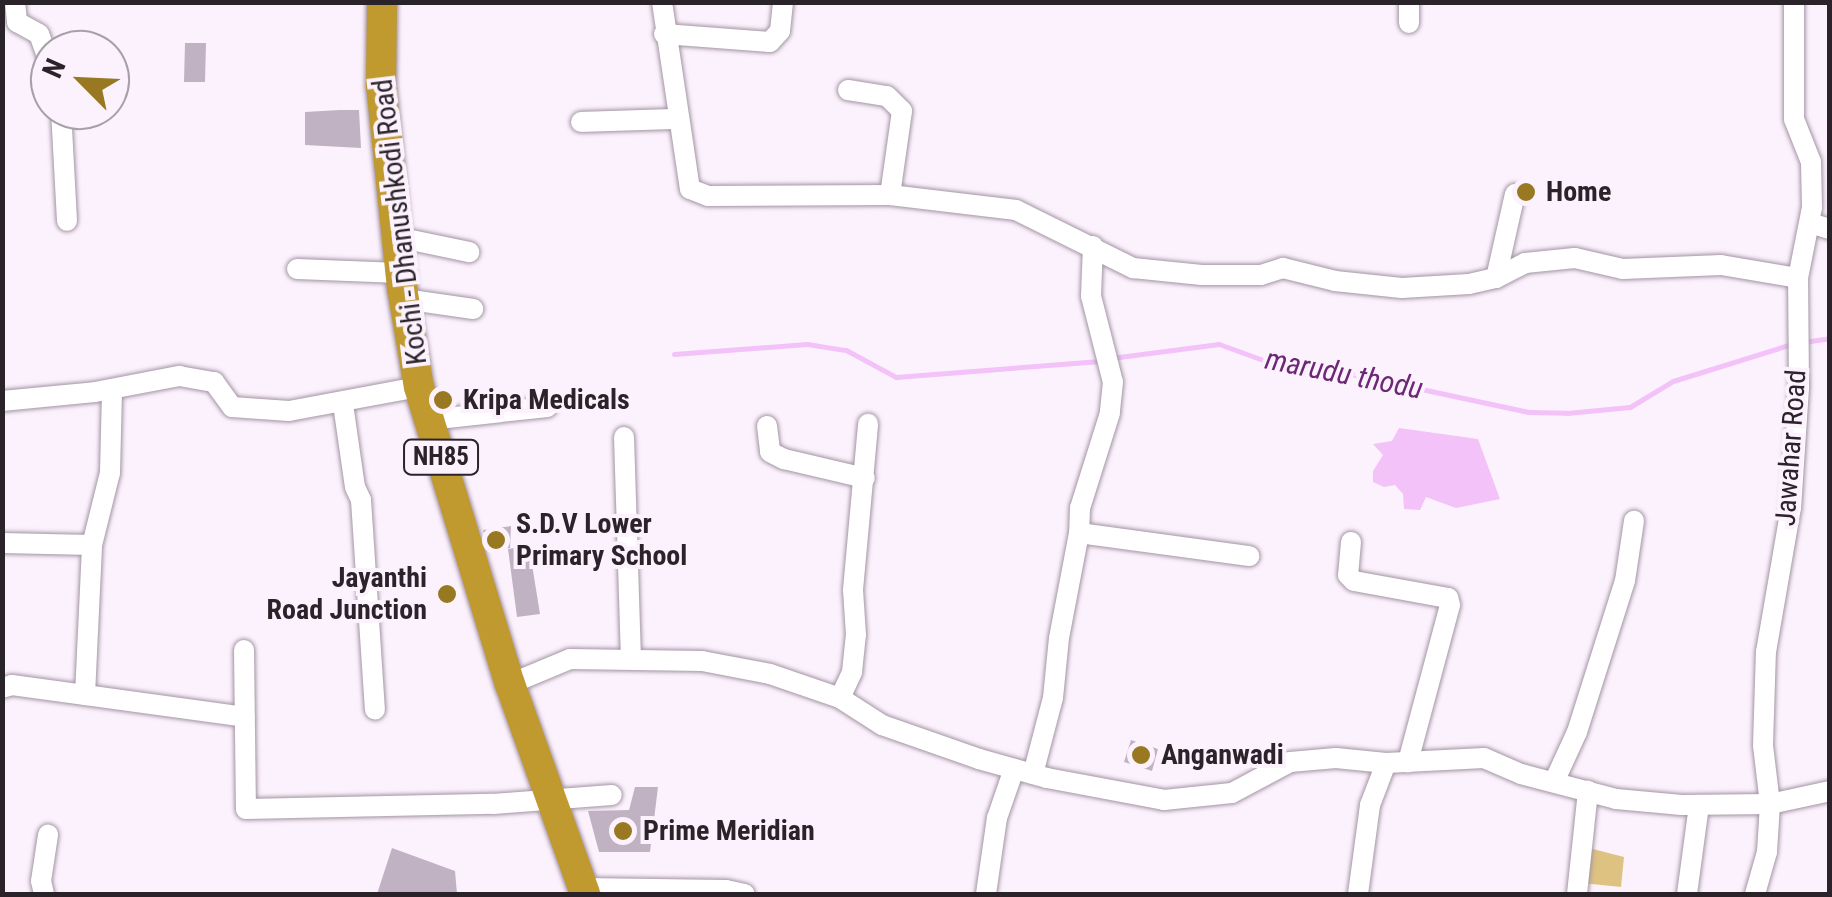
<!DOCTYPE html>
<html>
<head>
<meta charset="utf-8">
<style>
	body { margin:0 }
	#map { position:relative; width:1832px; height:897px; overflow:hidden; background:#fcf2fd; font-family:"Roboto Condensed",sans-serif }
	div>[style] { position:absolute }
	.green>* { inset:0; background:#ddc281 }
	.water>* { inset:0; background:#f2c2f8 }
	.stream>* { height:5px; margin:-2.5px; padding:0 2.5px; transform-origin:2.5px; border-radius:2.5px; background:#f2c2f8 }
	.building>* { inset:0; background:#c1b2c3 }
	.roads { filter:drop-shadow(0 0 2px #a394a4) drop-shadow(0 0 2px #a394a4) }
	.minor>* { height:20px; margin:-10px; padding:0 10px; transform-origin:10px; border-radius:10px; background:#fff }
	.highway>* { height:30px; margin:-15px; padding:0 15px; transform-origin:15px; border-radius:15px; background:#c0992f }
	.dots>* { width:28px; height:28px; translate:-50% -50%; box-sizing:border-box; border:5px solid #fcf2fd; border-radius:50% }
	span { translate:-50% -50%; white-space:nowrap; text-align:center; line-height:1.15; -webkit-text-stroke:8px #fcf2fd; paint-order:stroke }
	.shield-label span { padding:2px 8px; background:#fcf2fd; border:2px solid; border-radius:8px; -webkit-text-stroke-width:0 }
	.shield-label { font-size:25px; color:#2a242a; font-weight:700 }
	.poi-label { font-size:28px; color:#2a242a; font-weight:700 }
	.left { translate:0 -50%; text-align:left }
	.right { translate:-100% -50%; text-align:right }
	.street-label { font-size:28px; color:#2a242a }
	.water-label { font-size:30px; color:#6c2775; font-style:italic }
	.frame { position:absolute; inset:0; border:5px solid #2a242a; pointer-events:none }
	.north { position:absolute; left:30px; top:30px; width:100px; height:100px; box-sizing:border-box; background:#fcf2fd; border:2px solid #a8a0a9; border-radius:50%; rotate:294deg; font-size:28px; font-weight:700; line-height:40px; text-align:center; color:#2a242a }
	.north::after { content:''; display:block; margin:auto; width:35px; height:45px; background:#987821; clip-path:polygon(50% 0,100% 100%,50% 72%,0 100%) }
</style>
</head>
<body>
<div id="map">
	<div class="green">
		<i style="clip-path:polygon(1585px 847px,1624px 857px,1621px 887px,1582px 883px)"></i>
	</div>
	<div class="water">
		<i style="clip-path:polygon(1399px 428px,1478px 439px,1500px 499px,1456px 508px,1426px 497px,1420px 510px,1404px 509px,1403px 494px,1395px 485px,1384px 487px,1373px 482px,1373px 471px,1383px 455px,1373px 444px,1392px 441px)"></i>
	</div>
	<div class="stream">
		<i style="left:1803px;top:342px;width:27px;rotate:-8deg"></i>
		<i style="left:674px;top:354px;width:133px;rotate:-4.3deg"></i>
		<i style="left:807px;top:344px;width:39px;rotate:9deg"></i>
		<i style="left:846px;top:350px;width:57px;rotate:28.4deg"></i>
		<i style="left:896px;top:377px;width:205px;rotate:-4.5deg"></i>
		<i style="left:1111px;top:358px;width:109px;rotate:-7.4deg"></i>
		<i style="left:1219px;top:344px;width:59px;rotate:20deg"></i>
		<i style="left:1274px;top:364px;width:68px;rotate:6.7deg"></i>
		<i style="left:1342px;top:372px;width:190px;rotate:12.1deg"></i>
		<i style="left:1528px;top:412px;width:39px;rotate:1deg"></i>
		<i style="left:1567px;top:413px;width:63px;rotate:-5.4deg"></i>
		<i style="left:1630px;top:407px;width:50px;rotate:-31.2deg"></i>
		<i style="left:1673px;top:381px;width:125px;rotate:-17.3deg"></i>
	</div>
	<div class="building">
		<i style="clip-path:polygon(185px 43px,206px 43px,205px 82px,184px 82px)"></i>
		<i style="clip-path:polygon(340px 110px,359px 110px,361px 148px,305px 145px,305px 112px)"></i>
		<i style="clip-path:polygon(511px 526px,510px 548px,489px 551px,483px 530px)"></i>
		<i style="clip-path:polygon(529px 546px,540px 614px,517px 617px,508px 549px)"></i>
		<i style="clip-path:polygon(1131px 740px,1158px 749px,1152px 771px,1124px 762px)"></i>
		<i style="clip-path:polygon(635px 787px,658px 787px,650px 852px,599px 852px,588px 811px,629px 810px)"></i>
		<i style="clip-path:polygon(392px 848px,455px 871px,457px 894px,377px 894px)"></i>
	</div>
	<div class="roads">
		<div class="minor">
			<i style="left:15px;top:2px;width:20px;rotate:84deg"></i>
			<i style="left:17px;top:22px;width:25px;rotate:29deg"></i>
			<i style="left:39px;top:34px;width:33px;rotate:70deg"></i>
			<i style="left:662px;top:2px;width:189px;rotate:81.5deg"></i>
			<i style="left:690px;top:189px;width:19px;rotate:21deg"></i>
			<i style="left:708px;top:196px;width:182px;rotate:-0.3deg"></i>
			<i style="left:890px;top:195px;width:127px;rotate:6.8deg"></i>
			<i style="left:1016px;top:210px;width:131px;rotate:26.4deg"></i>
			<i style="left:1133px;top:268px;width:69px;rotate:5.8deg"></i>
			<i style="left:1202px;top:275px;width:59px"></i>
			<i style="left:1261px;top:275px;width:23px;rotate:-18deg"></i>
			<i style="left:1283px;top:268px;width:54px;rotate:14deg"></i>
			<i style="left:1335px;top:281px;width:67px;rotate:6deg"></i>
			<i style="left:1402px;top:288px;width:67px;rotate:-3.4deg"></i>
			<i style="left:1469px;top:284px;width:28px;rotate:-13deg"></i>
			<i style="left:1496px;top:278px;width:33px;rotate:-27deg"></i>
			<i style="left:1525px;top:263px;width:50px;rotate:-5.7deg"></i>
			<i style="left:1575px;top:258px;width:49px;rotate:12.9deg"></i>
			<i style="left:1623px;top:269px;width:98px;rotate:-2.3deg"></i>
			<i style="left:1721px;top:265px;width:78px;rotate:9.6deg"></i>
			<i style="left:1409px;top:2px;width:21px;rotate:90deg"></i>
			<i style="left:664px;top:34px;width:106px;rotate:4.3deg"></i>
			<i style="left:770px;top:42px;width:15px;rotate:-48deg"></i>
			<i style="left:780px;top:31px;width:29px;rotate:-84deg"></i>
			<i style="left:848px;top:90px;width:39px;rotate:9deg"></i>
			<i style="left:887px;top:96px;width:21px;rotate:45deg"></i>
			<i style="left:902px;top:111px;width:85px;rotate:98.1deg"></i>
			<i style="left:61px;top:110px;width:111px;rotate:86.9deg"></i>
			<i style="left:581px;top:122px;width:98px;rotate:-1.8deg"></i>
			<i style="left:1810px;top:223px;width:21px;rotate:17deg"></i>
			<i style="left:397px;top:237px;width:74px;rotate:11.8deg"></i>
			<i style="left:1093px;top:246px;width:50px;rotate:92.3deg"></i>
			<i style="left:1091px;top:296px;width:89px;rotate:75.7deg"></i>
			<i style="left:1113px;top:382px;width:31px;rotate:96deg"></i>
			<i style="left:1110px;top:413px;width:100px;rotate:107.5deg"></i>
			<i style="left:1080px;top:508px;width:25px;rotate:92deg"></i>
			<i style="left:1079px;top:533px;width:172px;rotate:7.7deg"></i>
			<i style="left:297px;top:269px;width:103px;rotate:2.2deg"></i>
			<i style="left:1496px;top:278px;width:86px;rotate:-77.3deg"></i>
			<i style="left:404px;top:299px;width:70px;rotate:8.2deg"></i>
			<i style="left:2px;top:401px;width:93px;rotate:-5.5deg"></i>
			<i style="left:95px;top:392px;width:86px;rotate:-10.8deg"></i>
			<i style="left:179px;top:376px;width:36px;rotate:10deg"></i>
			<i style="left:214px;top:382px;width:31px;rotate:54deg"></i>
			<i style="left:232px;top:407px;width:57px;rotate:4deg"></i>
			<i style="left:289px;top:411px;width:132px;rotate:-10.5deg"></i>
			<i style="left:343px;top:404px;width:84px;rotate:81.8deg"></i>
			<i style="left:355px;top:487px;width:14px;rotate:65deg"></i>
			<i style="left:361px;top:500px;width:210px;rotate:86.2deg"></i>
			<i style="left:429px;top:420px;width:119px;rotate:-6.3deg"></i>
			<i style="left:767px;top:426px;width:26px;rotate:83deg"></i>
			<i style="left:770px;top:452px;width:16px;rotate:27deg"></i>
			<i style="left:784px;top:459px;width:83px;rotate:13.2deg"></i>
			<i style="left:624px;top:437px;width:220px;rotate:88.2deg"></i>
			<i style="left:1351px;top:542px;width:33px;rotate:95deg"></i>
			<i style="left:1348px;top:575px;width:8px;rotate:45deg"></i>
			<i style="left:1354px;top:581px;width:96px;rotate:10.3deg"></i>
			<i style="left:1448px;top:598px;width:7px;rotate:74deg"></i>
			<i style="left:1450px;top:605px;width:163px;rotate:105deg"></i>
			<i style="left:2px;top:543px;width:90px;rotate:1.3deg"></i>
			<i style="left:92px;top:545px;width:74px;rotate:-76deg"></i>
			<i style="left:110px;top:473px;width:84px;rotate:-88.6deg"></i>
			<i style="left:244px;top:650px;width:159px;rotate:89.3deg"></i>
			<i style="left:246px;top:809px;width:247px;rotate:-1.2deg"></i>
			<i style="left:493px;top:804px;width:119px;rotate:-4.3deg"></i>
			<i style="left:510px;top:684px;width:65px;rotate:-22.6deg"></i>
			<i style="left:570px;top:659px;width:132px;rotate:0.9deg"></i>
			<i style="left:702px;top:661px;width:69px;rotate:10.8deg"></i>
			<i style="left:770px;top:674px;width:74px;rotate:18.9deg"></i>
			<i style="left:840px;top:698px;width:50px;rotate:32.7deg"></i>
			<i style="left:882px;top:725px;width:103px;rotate:19.3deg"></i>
			<i style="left:979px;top:759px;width:71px;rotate:15.6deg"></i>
			<i style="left:1047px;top:778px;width:119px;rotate:10.6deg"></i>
			<i style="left:1164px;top:800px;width:68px;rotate:-5.9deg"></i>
			<i style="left:1232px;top:793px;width:66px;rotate:-28.1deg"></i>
			<i style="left:1290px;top:762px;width:46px;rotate:-5deg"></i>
			<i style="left:1336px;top:758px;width:50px;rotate:5.7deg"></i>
			<i style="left:1386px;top:763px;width:98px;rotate:-2.9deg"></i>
			<i style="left:1484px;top:758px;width:40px;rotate:23.4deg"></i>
			<i style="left:1521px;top:774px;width:98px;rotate:14.7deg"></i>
			<i style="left:1616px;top:799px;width:66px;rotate:5.2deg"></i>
			<i style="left:1682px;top:805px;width:88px;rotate:-0.7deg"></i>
			<i style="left:1770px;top:804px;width:61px;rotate:-12.2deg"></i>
			<i style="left:2px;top:688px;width:10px;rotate:-17deg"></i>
			<i style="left:12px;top:685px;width:235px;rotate:7.8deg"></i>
			<i style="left:85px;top:695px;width:150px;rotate:-87.3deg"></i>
			<i style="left:840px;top:698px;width:29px;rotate:-65deg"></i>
			<i style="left:852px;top:672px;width:37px;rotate:-84deg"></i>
			<i style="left:856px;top:635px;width:45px;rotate:-93.8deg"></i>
			<i style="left:853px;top:590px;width:167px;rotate:-84.8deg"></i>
			<i style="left:1033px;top:774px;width:79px;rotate:-75.3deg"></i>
			<i style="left:1053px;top:698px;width:60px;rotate:-84.3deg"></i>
			<i style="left:1059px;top:638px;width:107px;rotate:-79.2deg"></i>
			<i style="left:1554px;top:782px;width:55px;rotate:-65.3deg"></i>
			<i style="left:1577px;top:732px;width:158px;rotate:-72.4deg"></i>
			<i style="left:1625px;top:581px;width:61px;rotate:-81.5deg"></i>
			<i style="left:583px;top:888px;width:143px;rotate:0.8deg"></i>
			<i style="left:726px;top:890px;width:19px;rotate:12deg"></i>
			<i style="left:44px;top:894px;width:13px;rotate:-103deg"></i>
			<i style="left:41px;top:881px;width:47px;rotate:-81.3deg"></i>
			<i style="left:986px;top:894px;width:77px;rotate:-81.8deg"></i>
			<i style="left:997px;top:818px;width:52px;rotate:-70.9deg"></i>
			<i style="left:1358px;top:894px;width:90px;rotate:-82.3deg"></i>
			<i style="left:1370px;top:805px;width:45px;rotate:-69.1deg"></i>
			<i style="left:1577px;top:894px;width:104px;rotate:-83.9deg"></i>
			<i style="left:1687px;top:894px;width:90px;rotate:-82.3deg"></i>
			<i style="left:1755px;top:894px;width:44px;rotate:-74.1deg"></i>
			<i style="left:1767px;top:852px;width:48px;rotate:-86.4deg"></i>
			<i style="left:1770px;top:804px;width:59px;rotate:-96.8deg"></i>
			<i style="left:1763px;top:745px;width:93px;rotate:-88.2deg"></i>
			<i style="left:1766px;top:652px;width:146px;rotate:-80.2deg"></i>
			<i style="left:1791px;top:508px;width:122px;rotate:-86.2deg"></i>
			<i style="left:1799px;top:386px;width:108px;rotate:-90.5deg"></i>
			<i style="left:1798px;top:278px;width:72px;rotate:-78.8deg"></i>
			<i style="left:1812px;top:207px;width:45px;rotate:-91.3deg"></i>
			<i style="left:1811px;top:162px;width:46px;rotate:-111.6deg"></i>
			<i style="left:1794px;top:119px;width:117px;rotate:-90deg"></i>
		</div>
		<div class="highway">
			<i style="left:382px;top:2px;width:83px;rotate:90.7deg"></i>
			<i style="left:381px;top:85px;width:204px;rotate:84.1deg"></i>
			<i style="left:402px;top:288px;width:100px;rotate:80.3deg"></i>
			<i style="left:419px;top:387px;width:311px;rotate:73deg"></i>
			<i style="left:510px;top:684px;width:223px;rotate:70.3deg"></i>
		</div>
	</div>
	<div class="dots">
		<i style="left:1526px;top:192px;background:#987821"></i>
		<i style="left:443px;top:400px;background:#987821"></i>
		<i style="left:496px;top:540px;background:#987821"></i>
		<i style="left:447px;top:594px;background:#987821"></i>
		<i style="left:1141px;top:755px;background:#987821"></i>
		<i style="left:623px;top:831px;background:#987821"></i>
	</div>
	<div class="shield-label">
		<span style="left:441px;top:457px">NH85</span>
	</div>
	<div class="poi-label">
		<span class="left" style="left:1546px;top:192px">Home</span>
		<span class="left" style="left:463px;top:400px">Kripa Medicals</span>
		<span class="left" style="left:516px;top:540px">S.D.V Lower<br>Primary School</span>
		<span class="right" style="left:427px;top:594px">Jayanthi<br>Road Junction</span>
		<span class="left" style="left:1161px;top:755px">Anganwadi</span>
		<span class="left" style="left:643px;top:831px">Prime Meridian</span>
	</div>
	<div class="street-label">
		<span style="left:400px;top:222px;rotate:-97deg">Kochi - Dhanushkodi Road</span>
		<span style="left:1791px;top:448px;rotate:-86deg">Jawahar Road</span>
	</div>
	<div class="water-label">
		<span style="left:1344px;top:374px;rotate:11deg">marudu thodu</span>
	</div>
	<div class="frame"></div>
	<div class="north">N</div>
</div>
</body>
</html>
